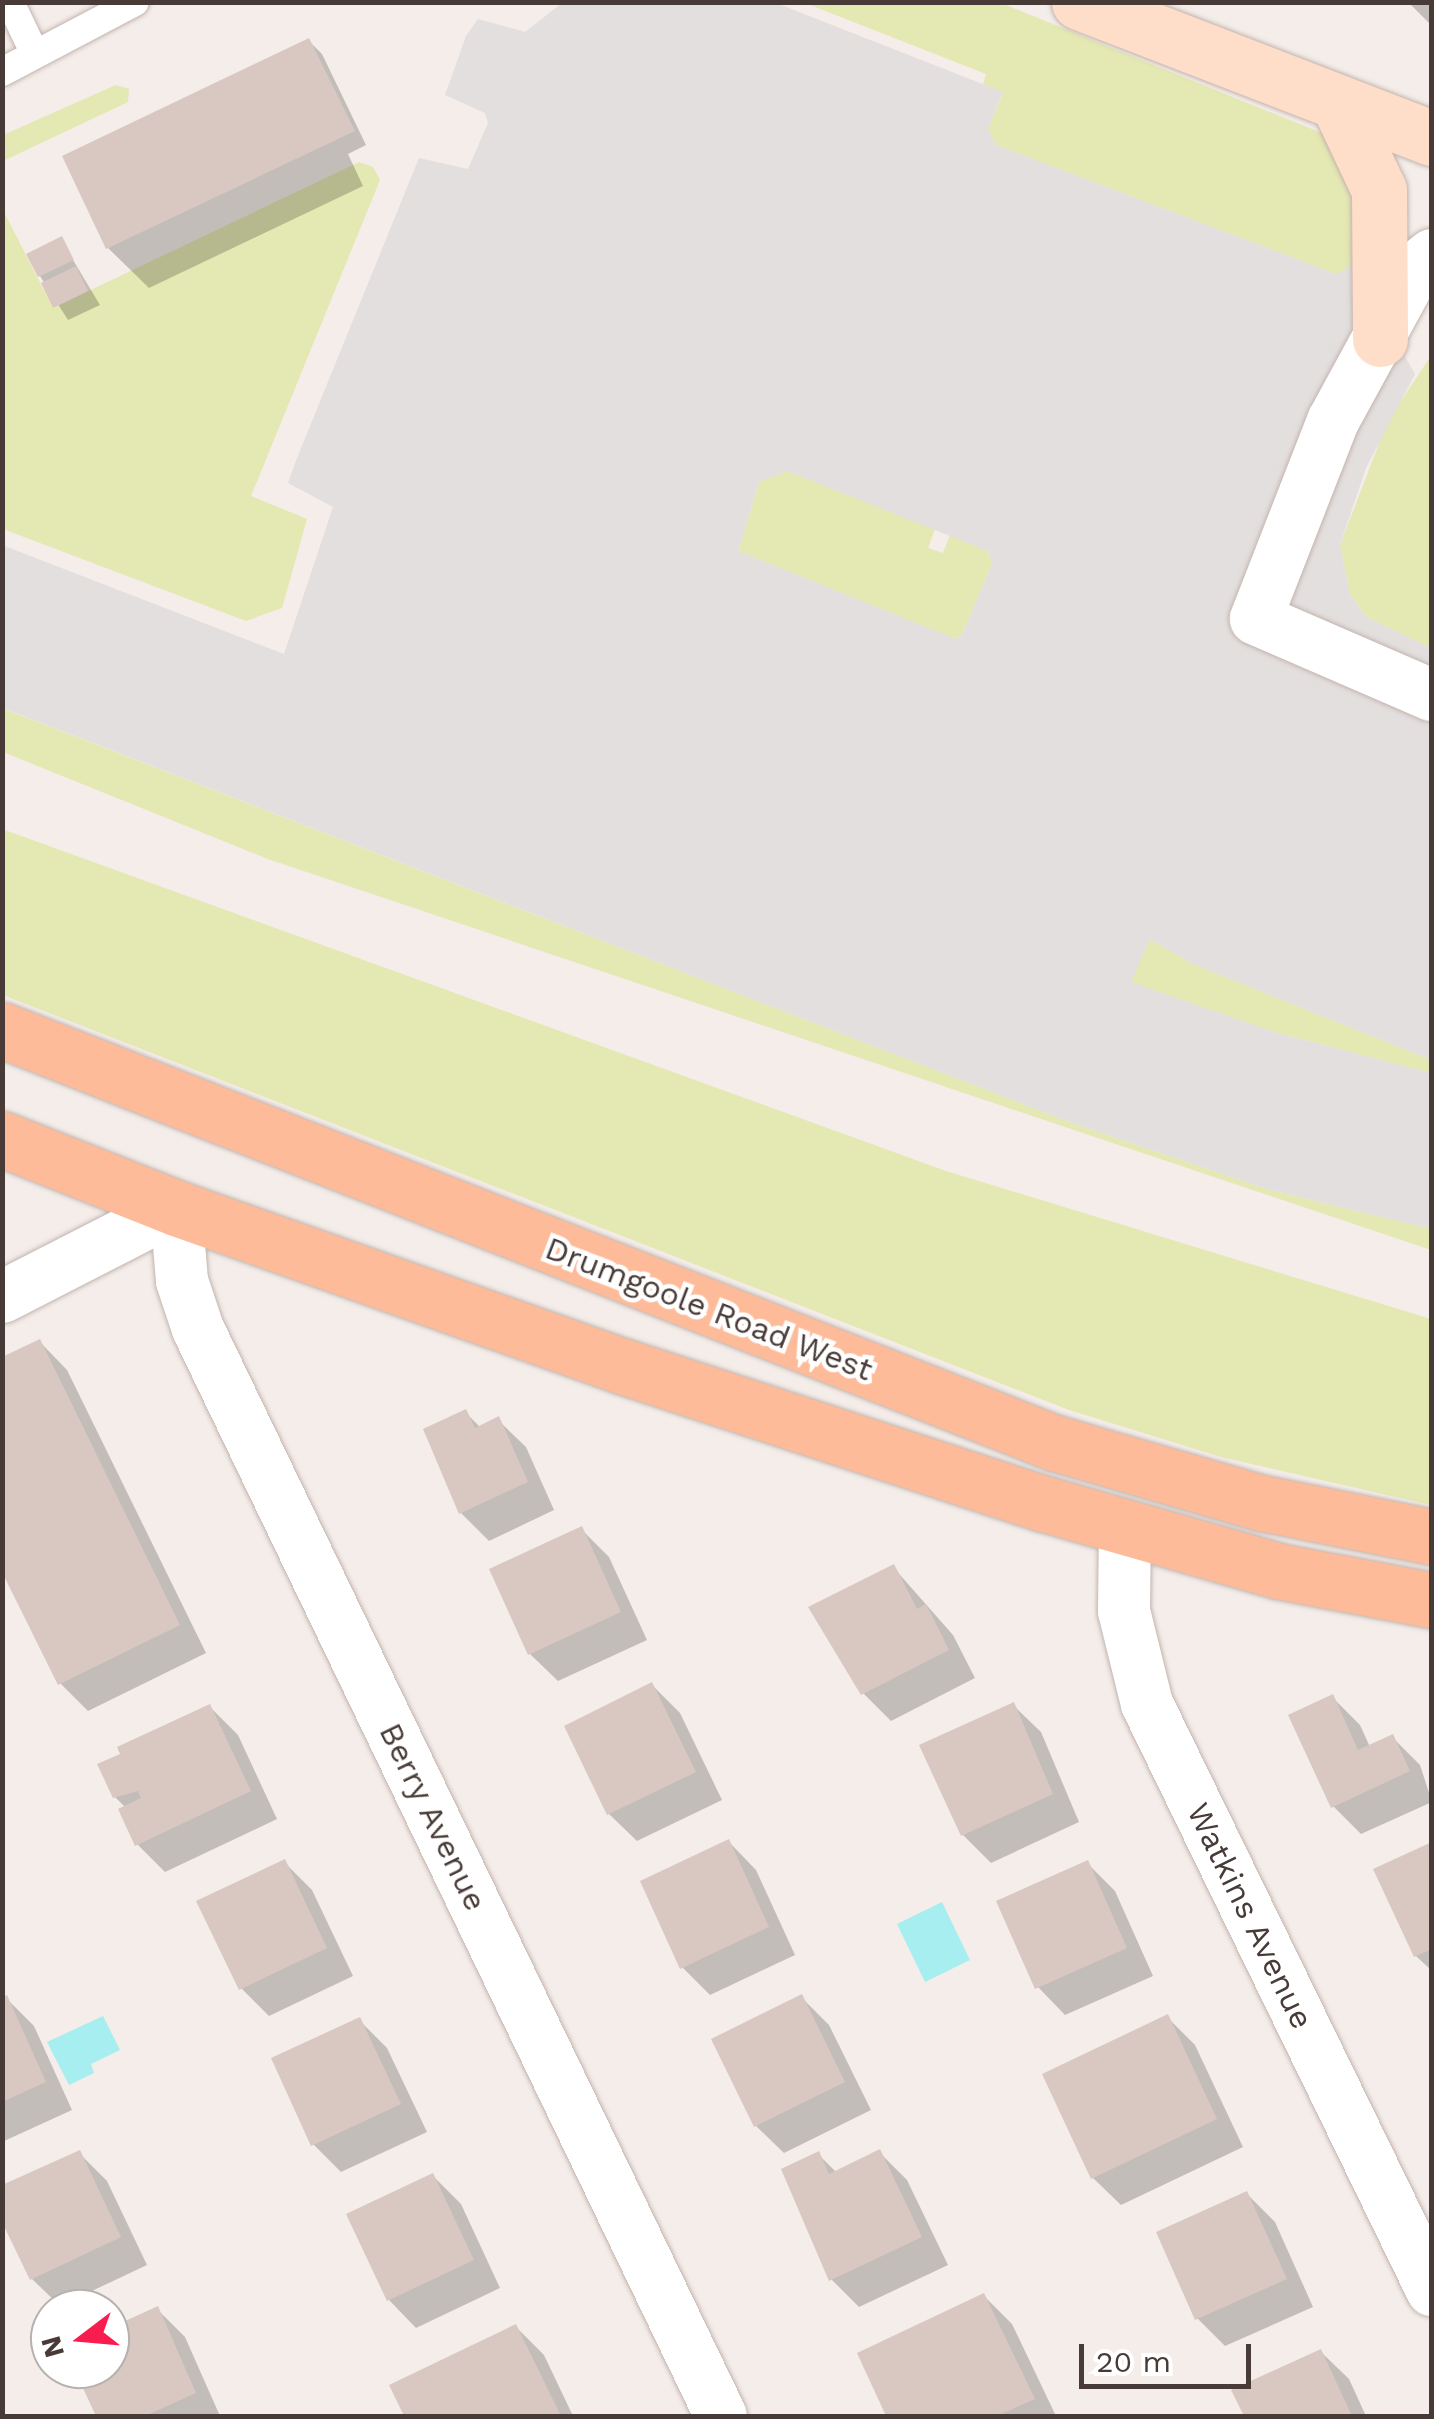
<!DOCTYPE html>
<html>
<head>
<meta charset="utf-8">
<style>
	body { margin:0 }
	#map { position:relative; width:1434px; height:2419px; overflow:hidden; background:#f4ede9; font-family:"Work Sans",sans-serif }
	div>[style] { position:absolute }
	.green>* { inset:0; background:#e4e8b2 }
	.parking>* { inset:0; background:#e3dfde }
	.water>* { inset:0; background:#a6eef0 }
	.shadow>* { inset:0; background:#0003 }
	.building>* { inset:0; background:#d9c7c1 }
	.roads { filter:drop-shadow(0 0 2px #c3b4ae) drop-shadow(0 0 2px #c3b4ae) }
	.lane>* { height:28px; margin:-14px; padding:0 14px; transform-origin:14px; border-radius:14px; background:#fff }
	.street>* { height:52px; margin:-26px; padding:0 26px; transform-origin:26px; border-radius:26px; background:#fff }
	.secondary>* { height:55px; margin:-27.5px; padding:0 27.5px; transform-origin:27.5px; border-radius:27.5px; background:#feddc9 }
	.primary>* { height:55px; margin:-27.5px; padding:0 27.5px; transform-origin:27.5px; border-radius:27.5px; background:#febb99 }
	span { translate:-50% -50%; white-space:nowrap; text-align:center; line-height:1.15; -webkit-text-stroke:9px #fff; paint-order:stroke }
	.street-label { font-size:32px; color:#483b37 }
	.frame { position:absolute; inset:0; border:5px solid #483b37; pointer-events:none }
	.north { position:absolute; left:30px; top:2289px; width:100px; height:100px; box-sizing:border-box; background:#fff; border:2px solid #b6b1af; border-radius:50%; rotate:254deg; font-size:28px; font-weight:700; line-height:40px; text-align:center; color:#483b37 }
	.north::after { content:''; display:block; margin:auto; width:35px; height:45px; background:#f91c4e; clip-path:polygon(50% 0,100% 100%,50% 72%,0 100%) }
	.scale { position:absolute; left:1079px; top:2344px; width:172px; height:45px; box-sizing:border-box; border:5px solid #483b37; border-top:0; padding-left:12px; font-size:30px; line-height:35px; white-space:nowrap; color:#483b37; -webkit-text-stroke:8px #fff; paint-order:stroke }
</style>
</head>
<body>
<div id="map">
	<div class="green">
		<i style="clip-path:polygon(805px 3px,1001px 3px,1329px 136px,1356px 162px,1352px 266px,1336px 274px,996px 145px,988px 129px,1003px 93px,983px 84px,986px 74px)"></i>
		<i style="clip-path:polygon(116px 85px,129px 89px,128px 102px,3px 161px,3px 135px)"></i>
		<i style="clip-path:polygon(359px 162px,373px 167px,380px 180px,251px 496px,307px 519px,282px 608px,246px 621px,3px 529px,2px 208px,53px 308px)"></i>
		<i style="clip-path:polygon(1431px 356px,1431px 648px,1366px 617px,1350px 594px,1340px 545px,1388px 420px)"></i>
		<i style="clip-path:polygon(787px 471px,935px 529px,928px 548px,943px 553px,950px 535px,988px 551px,992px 564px,962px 635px,955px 639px,738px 551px,759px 482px)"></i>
		<i style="clip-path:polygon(2px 708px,1072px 1123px,1267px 1189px,1431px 1229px,1431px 1250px,268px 859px,3px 752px)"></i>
		<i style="clip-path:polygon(2px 829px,946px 1171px,1431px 1319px,1431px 1505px,1221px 1457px,1069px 1410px,3px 995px)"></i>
		<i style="clip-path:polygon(1150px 939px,1191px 963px,1431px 1060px,1431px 1073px,1277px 1033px,1130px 982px)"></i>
	</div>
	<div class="parking">
		<i style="clip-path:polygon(evenodd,562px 3px,776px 3px,1003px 92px,988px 129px,996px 145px,1336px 274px,1352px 266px,1415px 374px,1366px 468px,1340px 545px,1350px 594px,1366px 617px,1431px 648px,1431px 1060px,1191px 963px,1150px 939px,1131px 982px,1277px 1033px,1431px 1073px,1431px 1229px,1267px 1189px,1072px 1123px,3px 708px,2px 545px,284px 654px,333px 507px,288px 483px,297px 458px,419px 158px,468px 169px,488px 123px,485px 113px,445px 95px,466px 36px,478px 19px,525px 32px,562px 3px,787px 471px,988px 551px,992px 564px,962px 635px,956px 639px,738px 551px,759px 482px,787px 471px)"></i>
	</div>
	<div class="water">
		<i style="clip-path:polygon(942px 1902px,970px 1960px,925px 1982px,897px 1924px)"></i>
		<i style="clip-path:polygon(103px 2016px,120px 2050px,91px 2064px,94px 2073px,69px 2085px,47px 2042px)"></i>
	</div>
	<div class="shadow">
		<i style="clip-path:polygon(1408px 2px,1432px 2px,1432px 26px)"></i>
		<i style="clip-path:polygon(308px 40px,322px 54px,366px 145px,348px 154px,363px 186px,149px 288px,108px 248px,65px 157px)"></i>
		<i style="clip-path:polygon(61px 240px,100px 305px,68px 320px,40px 276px)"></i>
		<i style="clip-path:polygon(40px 1342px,67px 1370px,206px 1653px,88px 1711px,60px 1683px)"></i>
		<i style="clip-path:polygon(465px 1412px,481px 1428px,498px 1420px,526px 1447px,554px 1510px,489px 1541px,461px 1513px)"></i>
		<i style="clip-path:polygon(581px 1529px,609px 1557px,647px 1640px,558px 1681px,530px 1654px)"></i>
		<i style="clip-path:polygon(893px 1567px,953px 1635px,975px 1678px,891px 1721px,863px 1693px)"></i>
		<i style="clip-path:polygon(652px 1685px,680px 1713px,722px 1800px,637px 1841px,609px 1814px)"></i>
		<i style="clip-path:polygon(1332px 1697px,1360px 1725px,1370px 1747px,1392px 1737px,1420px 1765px,1432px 1802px,1361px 1834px,1333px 1806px)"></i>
		<i style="clip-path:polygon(1013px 1705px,1041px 1732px,1079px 1822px,991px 1863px,963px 1835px)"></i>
		<i style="clip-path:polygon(210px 1707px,238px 1735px,277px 1819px,165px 1872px,137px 1844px,126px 1808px,115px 1797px)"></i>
		<i style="clip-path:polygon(729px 1842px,756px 1870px,795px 1955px,710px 1995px,682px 1967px)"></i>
		<i style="clip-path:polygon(1432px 1845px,1432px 1971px,1416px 1956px)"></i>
		<i style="clip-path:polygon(284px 1862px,312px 1890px,353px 1976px,269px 2016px,241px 1988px)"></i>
		<i style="clip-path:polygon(1087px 1863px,1115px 1891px,1153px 1976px,1065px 2015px,1038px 1987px)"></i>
		<i style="clip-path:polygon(801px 1997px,829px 2025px,871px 2110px,784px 2153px,756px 2126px)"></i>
		<i style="clip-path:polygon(6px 1998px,34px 2026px,72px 2110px,2px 2142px)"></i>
		<i style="clip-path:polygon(1167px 2017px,1195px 2045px,1243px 2147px,1121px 2205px,1093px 2178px)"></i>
		<i style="clip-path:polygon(359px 2020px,387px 2048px,427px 2132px,341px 2172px,313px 2144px)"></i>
		<i style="clip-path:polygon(879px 2152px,907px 2180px,948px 2265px,859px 2307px,831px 2279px,818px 2154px,837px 2173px)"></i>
		<i style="clip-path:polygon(79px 2153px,107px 2181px,147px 2265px,60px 2306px,32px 2279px)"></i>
		<i style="clip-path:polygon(433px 2176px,461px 2204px,500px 2288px,416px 2328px,389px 2300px)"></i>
		<i style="clip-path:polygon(1247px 2194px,1275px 2222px,1313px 2307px,1225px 2346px,1197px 2318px)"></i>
		<i style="clip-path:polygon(984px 2296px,1012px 2324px,1056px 2416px,889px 2416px,860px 2354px)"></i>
		<i style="clip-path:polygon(157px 2309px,185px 2337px,220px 2416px,98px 2416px,76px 2369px,110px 2369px,110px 2331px)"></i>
		<i style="clip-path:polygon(516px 2327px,544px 2355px,573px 2416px,407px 2416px,392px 2386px)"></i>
		<i style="clip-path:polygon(1321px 2352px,1349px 2379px,1366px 2416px,1246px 2416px,1234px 2392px)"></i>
	</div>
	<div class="building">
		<i style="clip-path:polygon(309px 38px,355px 131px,106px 249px,62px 156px)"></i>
		<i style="clip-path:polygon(62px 236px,74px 260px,38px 277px,26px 254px)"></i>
		<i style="clip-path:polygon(76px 266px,88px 291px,53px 308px,41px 283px)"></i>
		<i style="clip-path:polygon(40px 1339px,180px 1625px,58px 1685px,2px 1572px,2px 1357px)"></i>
		<i style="clip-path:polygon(466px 1409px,475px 1428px,499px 1416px,528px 1482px,459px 1514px,423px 1429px)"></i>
		<i style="clip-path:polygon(582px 1526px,621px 1612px,528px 1655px,489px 1569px)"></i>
		<i style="clip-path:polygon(894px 1564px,917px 1609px,926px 1604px,949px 1650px,861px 1695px,808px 1607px)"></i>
		<i style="clip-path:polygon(652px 1682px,696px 1772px,607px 1815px,564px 1726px)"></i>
		<i style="clip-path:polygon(1333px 1694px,1358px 1750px,1393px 1734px,1410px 1771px,1331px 1808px,1288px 1715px)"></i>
		<i style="clip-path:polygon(1014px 1702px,1053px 1794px,961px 1836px,919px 1745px)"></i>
		<i style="clip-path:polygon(210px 1704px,251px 1791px,135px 1846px,118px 1809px,141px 1798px,138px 1791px,113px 1798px,97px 1764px,120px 1754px,117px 1747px)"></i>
		<i style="clip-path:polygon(729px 1839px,769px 1927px,680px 1969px,640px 1881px)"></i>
		<i style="clip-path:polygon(1432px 1842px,1432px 1949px,1414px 1957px,1373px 1869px)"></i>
		<i style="clip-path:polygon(285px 1859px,327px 1948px,239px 1990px,196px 1901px)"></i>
		<i style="clip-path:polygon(1088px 1860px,1127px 1948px,1035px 1989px,996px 1901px)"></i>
		<i style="clip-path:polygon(802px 1994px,845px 2082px,754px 2127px,711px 2039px)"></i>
		<i style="clip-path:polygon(7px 1995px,46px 2082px,2px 2102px,2px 1997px)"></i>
		<i style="clip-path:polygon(1168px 2014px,1217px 2119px,1091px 2179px,1042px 2074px)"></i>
		<i style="clip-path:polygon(360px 2017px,401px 2104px,311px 2146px,271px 2058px)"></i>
		<i style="clip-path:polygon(880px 2149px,922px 2237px,829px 2281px,781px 2169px,819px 2151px,829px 2174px)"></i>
		<i style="clip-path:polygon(80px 2150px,121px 2237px,30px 2280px,2px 2222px,2px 2185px)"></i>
		<i style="clip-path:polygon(433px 2173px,474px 2260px,387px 2301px,346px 2214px)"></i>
		<i style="clip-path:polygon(1247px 2191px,1287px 2279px,1195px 2320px,1156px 2232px)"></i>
		<i style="clip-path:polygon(984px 2293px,1035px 2399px,997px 2416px,886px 2416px,857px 2353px)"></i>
		<i style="clip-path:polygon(158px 2306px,196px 2393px,145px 2416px,96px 2416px,74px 2369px,110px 2369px,110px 2328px)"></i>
		<i style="clip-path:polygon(516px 2324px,561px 2416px,404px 2416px,389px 2385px)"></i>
		<i style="clip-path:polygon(1321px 2349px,1352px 2416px,1244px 2416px,1231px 2390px)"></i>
	</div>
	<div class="roads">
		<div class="lane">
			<i style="left:10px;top:2px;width:55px;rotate:64.4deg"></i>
			<i style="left:2px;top:72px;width:150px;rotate:-27.8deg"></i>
		</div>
		<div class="street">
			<i style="left:1432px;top:255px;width:19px;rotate:141deg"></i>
			<i style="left:1417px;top:267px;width:175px;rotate:118.6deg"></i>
			<i style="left:1333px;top:421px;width:212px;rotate:111.3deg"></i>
			<i style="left:1256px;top:619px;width:192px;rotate:23.4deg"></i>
			<i style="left:2px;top:1297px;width:195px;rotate:-27.1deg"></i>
			<i style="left:176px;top:1208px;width:73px;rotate:85.3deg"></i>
			<i style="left:182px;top:1281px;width:51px;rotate:71.6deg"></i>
			<i style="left:198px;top:1329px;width:1206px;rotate:64.31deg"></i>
			<i style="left:1125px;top:1527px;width:84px;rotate:90.7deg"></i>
			<i style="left:1124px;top:1611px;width:96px;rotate:76.1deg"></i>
			<i style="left:1147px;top:1704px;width:652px;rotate:64.06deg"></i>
		</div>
		<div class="secondary">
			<i style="left:1079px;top:2px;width:378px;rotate:21.1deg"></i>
			<i style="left:1338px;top:103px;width:96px;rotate:64.8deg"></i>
			<i style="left:1379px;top:190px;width:149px;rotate:89.6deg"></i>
		</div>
		<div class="primary">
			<i style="left:2px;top:1030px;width:1131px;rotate:21.42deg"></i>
			<i style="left:1055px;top:1443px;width:216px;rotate:16.2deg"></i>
			<i style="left:1262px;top:1503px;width:173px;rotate:11.3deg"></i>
			<i style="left:2px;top:1139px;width:187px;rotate:21.6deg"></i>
			<i style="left:176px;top:1208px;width:473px;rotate:19.5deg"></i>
			<i style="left:622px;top:1366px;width:445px;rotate:18.1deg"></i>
			<i style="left:1045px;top:1504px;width:242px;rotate:16deg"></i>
			<i style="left:1278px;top:1571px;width:157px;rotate:10.7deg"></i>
		</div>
	</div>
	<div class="street-label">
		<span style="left:709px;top:1309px;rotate:21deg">Drumgoole Road West</span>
		<span style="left:433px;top:1817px;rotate:64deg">Berry Avenue</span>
		<span style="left:1250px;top:1916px;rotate:64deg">Watkins Avenue</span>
	</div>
	<div class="frame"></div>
	<div class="north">N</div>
	<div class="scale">20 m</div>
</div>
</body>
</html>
